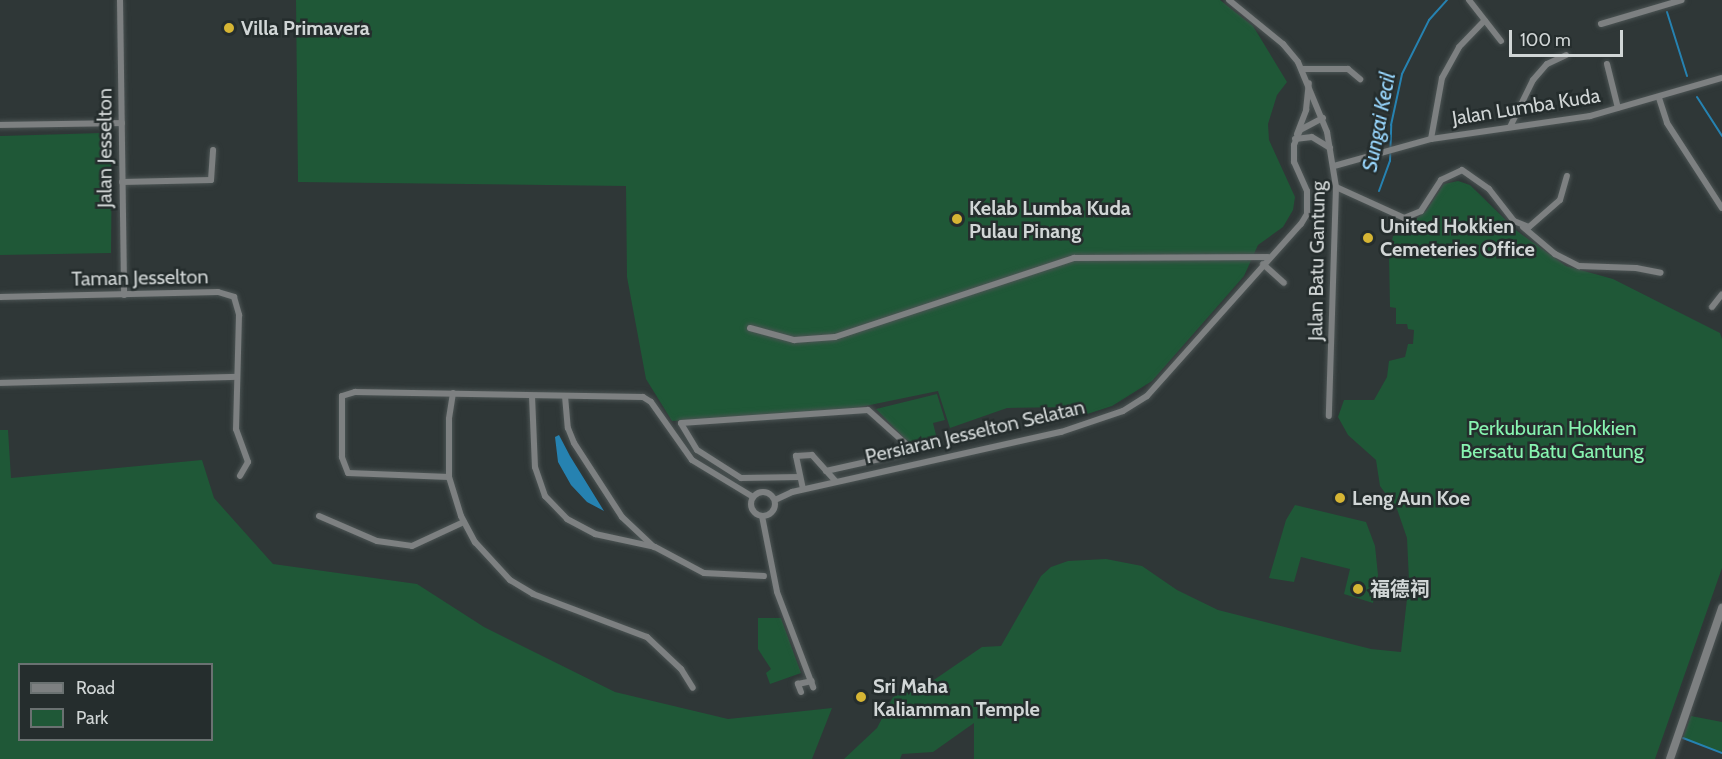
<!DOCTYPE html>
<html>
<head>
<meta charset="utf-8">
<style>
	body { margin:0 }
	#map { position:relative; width:1722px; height:759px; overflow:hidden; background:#2f3737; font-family:Cabin,"Noto Sans SC",sans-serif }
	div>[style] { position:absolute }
	.green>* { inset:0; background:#1f5837 }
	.water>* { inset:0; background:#2682b1 }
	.stream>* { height:2px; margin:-1px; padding:0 1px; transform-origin:1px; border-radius:1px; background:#2682b1 }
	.roads { filter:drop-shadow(0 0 2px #4c5454) drop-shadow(0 0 2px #4c5454) }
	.minor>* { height:6px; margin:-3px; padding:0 3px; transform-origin:3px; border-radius:3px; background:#7d8081 }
	.minor>.ring { margin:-3px; padding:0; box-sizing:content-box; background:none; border:6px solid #7d8081; border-radius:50% }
	.tertiary>* { height:8px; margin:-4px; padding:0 4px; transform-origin:4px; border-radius:4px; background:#7d8081 }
	.dots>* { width:16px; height:16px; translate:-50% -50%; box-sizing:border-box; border:3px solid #252d2d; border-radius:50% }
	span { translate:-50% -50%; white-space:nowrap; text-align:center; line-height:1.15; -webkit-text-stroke:5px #252d2d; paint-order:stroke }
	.poi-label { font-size:20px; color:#d1d6d6; font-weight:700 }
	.left { translate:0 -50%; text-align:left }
	.street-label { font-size:20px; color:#d1d6d6 }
	.park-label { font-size:20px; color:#87f4b0 }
	.water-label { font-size:21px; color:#99d7fe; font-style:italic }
	.legend { position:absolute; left:18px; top:663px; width:195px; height:78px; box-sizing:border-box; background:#252d2d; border:2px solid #6a7171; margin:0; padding:8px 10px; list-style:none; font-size:18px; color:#d1d6d6 }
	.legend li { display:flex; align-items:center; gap:12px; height:30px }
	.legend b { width:30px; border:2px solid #6a7171 }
	.scale { position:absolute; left:1509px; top:30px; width:114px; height:27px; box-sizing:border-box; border:3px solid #d1d6d6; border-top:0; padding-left:8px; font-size:18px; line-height:21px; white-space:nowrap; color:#d1d6d6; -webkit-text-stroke:4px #252d2d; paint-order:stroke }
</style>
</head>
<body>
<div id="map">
	<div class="green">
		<i style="clip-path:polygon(296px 0,1220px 0,1253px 26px,1287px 82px,1277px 95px,1268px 124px,1269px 140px,1295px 197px,1293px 210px,1283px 227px,1258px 245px,1244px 276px,1152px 381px,1112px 406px,1078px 417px,1073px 407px,1007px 408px,950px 428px,938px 391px,831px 413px,672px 421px,646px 379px,627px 277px,626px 186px,298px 182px)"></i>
		<i style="clip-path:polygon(102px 133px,112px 144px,111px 253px,0 255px,0 136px)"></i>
		<i style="clip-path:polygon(1458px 181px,1470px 185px,1517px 231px,1566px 266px,1613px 279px,1720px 333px,1722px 339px,1722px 568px,1655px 759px,974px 759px,974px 723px,933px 752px,902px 754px,900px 759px,844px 759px,877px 728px,893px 697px,928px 684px,982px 647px,1001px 646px,1041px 576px,1051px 567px,1068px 561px,1106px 559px,1142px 566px,1177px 590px,1218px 610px,1371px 649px,1401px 652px,1409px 581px,1407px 538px,1397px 509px,1380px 486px,1376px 460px,1348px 435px,1338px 417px,1344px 400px,1374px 400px,1387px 377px,1389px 361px,1405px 357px,1408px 344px,1413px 344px,1414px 330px,1408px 329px,1407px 324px,1396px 324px,1396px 308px,1390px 307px,1389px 255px,1393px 236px,1426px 211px,1444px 184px)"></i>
		<i style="clip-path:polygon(937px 394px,945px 420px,933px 423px,939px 447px,914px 452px,912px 446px,876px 409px)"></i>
		<i style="clip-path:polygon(evenodd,0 430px,8px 430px,11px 478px,202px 460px,214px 498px,273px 564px,417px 584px,484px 627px,615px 692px,728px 719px,832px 708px,812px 759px,0 759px,0 430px,20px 664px,212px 664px,212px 740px,20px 740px,20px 664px)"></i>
		<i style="clip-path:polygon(1295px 505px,1366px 522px,1375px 546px,1378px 575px,1373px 603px,1344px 594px,1350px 569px,1301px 557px,1294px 582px,1269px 578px,1286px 520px)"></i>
		<i style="clip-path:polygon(758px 618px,781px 618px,801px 673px,770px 684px,766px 673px,771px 669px,758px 649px)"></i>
		<i style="clip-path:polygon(1691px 716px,1722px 722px,1722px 753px,1683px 738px)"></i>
	</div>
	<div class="water">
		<i style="clip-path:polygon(559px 435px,570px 456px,604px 511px,587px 502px,571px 485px,558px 462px,555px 437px)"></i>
	</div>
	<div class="stream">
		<i style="left:1667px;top:12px;width:67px;rotate:72.6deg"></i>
		<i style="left:1697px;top:97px;width:46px;rotate:57.3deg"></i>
		<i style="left:1379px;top:191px;width:32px;rotate:-70deg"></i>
		<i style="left:1390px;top:161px;width:36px;rotate:-88deg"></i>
		<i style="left:1391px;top:125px;width:52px;rotate:-77.8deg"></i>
		<i style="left:1402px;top:74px;width:60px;rotate:-63.4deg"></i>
		<i style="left:1429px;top:20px;width:27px;rotate:-48deg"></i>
		<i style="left:1683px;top:738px;width:42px;rotate:21deg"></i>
	</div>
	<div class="roads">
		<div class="minor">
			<i style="left:120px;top:0;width:295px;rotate:89.2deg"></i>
			<i style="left:1229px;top:0;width:70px;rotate:39.2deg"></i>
			<i style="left:1283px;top:44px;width:23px;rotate:50deg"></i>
			<i style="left:1298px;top:62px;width:76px;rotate:67.5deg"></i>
			<i style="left:1327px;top:132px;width:56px;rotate:80.7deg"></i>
			<i style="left:1336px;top:187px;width:229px;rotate:91.8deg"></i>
			<i style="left:1469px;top:0;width:52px;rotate:52deg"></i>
			<i style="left:1601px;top:24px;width:84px;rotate:-16.5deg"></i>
			<i style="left:1607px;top:64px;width:45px;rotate:76deg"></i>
			<i style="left:1303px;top:69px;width:45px"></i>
			<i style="left:1348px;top:69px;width:16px;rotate:40deg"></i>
			<i style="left:1659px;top:98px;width:26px;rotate:72deg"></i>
			<i style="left:1667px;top:123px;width:101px;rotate:57.1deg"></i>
			<i style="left:0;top:125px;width:122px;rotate:-0.9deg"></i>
			<i style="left:1510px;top:127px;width:52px;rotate:-63.9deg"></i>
			<i style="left:1533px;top:80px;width:21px;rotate:-49deg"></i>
			<i style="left:1547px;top:64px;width:21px;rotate:-25deg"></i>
			<i style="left:1297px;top:134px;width:26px;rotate:-69deg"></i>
			<i style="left:1306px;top:110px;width:27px;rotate:-84deg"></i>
			<i style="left:1295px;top:139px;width:17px;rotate:-7deg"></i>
			<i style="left:1312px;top:137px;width:21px;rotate:31deg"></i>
			<i style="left:1431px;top:139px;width:62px;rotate:-79.8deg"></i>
			<i style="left:1442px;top:78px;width:35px;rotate:-61deg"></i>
			<i style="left:1459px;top:47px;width:37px;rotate:-46deg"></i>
			<i style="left:1334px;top:166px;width:101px;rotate:-15.6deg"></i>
			<i style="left:1431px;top:139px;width:161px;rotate:-8.2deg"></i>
			<i style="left:1590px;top:116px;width:137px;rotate:-16.1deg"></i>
			<i style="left:122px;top:182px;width:89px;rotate:-1.3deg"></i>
			<i style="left:211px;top:180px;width:30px;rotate:-86deg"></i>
			<i style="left:1336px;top:187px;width:75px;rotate:24.5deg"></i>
			<i style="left:1404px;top:218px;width:18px;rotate:-22deg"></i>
			<i style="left:1421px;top:211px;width:37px;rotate:-57deg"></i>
			<i style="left:1441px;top:180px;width:23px;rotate:-25deg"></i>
			<i style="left:1462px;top:170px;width:33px;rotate:35deg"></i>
			<i style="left:1489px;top:189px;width:41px;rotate:52deg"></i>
			<i style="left:1514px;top:221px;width:16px;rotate:22deg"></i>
			<i style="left:1529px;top:227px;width:41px;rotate:-41.1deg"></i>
			<i style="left:1560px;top:200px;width:25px;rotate:-74deg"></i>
			<i style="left:1523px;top:227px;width:42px;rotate:40.2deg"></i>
			<i style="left:1555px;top:254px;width:27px;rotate:27deg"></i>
			<i style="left:1579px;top:266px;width:57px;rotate:2deg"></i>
			<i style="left:1636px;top:268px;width:25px;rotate:11deg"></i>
			<i style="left:1263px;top:264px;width:28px;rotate:42deg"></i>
			<i style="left:0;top:297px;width:218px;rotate:-1.3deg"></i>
			<i style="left:218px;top:292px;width:17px;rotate:17deg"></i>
			<i style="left:234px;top:297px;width:19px;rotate:74deg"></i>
			<i style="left:239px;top:315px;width:114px;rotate:91.5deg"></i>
			<i style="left:236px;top:429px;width:35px;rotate:70deg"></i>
			<i style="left:248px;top:462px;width:16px;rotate:120deg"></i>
			<i style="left:1712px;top:307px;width:16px;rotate:-52deg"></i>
			<i style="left:750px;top:328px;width:46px;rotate:15.3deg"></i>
			<i style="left:794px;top:340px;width:41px;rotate:-4.2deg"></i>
			<i style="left:835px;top:337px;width:252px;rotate:-18.3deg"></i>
			<i style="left:1074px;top:258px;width:194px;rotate:-0.3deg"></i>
			<i style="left:0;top:383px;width:237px;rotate:-1.5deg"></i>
			<i style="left:453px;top:393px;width:26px;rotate:99deg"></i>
			<i style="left:449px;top:419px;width:58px;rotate:90deg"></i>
			<i style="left:449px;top:477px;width:41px;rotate:72.9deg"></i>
			<i style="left:461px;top:516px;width:30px;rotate:62deg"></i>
			<i style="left:475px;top:542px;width:52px;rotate:47.4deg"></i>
			<i style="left:510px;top:580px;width:27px;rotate:31deg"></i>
			<i style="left:533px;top:594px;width:122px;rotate:20.7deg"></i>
			<i style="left:647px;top:637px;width:47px;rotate:43.3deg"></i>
			<i style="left:681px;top:669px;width:22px;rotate:58deg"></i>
			<i style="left:532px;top:396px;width:71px;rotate:87.6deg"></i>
			<i style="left:535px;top:467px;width:31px;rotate:71deg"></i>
			<i style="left:545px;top:496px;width:32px;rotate:46deg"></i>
			<i style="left:567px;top:519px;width:32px;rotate:28deg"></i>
			<i style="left:595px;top:534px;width:61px;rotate:12.2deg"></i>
			<i style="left:655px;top:547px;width:55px;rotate:28deg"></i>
			<i style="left:704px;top:573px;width:60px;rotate:2.9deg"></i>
			<i style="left:565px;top:396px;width:32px;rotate:85deg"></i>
			<i style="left:568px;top:428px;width:16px;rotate:68deg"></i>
			<i style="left:574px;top:443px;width:88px;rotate:57deg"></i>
			<i style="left:622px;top:517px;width:44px;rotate:43.2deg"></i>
			<i style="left:449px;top:477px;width:101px;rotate:-177.7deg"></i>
			<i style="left:348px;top:473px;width:17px;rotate:-111deg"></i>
			<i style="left:342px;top:457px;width:61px;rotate:-90deg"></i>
			<i style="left:342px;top:396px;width:14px;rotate:-17deg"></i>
			<i style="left:355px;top:392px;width:288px;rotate:1deg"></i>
			<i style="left:643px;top:397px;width:9px;rotate:32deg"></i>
			<i style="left:651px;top:402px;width:71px;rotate:54.7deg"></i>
			<i style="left:692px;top:460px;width:71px;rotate:31.2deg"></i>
			<i style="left:800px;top:477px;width:59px;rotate:179deg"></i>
			<i style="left:741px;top:478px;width:52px;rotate:-147.5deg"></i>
			<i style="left:697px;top:450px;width:31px;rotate:-121deg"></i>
			<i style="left:681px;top:423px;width:187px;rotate:-4deg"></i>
			<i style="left:868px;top:410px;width:51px;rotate:41.8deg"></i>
			<i style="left:906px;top:444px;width:11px;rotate:112deg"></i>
			<i style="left:902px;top:454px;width:78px;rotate:167.4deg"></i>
			<i style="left:803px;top:489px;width:34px;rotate:-102deg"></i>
			<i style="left:796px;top:456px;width:16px;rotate:-4deg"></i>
			<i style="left:812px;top:455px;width:36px;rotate:48deg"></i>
			<i class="ring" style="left:751px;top:492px;width:18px;height:18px"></i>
			<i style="left:775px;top:500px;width:19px;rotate:-25deg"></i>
			<i style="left:792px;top:492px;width:276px;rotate:-12.6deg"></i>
			<i style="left:1061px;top:432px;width:65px;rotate:-18.7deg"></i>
			<i style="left:1123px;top:411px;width:28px;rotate:-32deg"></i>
			<i style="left:1147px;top:396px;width:231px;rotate:-48.2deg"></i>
			<i style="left:1301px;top:224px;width:12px;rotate:-59deg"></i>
			<i style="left:1307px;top:214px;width:23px;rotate:-90deg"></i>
			<i style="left:1307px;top:191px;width:32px;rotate:-114deg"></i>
			<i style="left:1294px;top:162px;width:17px;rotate:-90deg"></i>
			<i style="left:1294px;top:145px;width:16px;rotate:-68deg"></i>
			<i style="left:1300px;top:130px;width:26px;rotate:-28deg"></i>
			<i style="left:319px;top:516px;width:63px;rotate:23.3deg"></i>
			<i style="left:377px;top:541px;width:35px;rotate:8deg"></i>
			<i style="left:412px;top:546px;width:57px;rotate:-24.8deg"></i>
			<i style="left:762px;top:516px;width:77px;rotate:78.8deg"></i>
			<i style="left:777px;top:592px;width:102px;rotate:69.2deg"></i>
			<i style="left:801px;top:692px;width:9px;rotate:-111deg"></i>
			<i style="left:798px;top:684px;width:14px;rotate:-12deg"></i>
		</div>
		<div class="tertiary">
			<i style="left:1670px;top:759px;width:160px;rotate:-71deg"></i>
		</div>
	</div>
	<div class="dots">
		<i style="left:229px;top:28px;background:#d6b534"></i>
		<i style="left:957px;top:219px;background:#d6b534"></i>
		<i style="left:1368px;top:238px;background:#d6b534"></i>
		<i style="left:1340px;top:498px;background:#d6b534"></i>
		<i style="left:1358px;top:589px;background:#d6b534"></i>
		<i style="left:861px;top:697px;background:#d6b534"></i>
	</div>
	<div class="poi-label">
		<span class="left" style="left:241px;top:28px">Villa Primavera</span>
		<span class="left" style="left:969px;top:220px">Kelab Lumba Kuda<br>Pulau Pinang</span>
		<span class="left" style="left:1380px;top:238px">United Hokkien<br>Cemeteries Office</span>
		<span class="left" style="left:1352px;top:498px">Leng Aun Koe</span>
		<span class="left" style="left:1370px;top:589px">福德祠</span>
		<span class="left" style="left:873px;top:698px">Sri Maha<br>Kaliamman Temple</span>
	</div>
	<div class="street-label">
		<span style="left:1526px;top:107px;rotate:-9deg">Jalan Lumba Kuda</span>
		<span style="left:105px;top:148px;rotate:-90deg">Jalan Jesselton</span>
		<span style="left:1317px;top:261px;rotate:-89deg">Jalan Batu Gantung</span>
		<span style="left:140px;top:278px;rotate:-1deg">Taman Jesselton</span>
		<span style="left:975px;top:432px;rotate:-13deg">Persiaran Jesselton Selatan</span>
	</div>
	<div class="park-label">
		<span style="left:1552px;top:440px">Perkuburan Hokkien<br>Bersatu Batu Gantung</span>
	</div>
	<div class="water-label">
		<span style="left:1379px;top:122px;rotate:-79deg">Sungai Kecil</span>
	</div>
	<ul class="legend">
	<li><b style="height:8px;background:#7d8081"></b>Road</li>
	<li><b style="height:16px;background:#1f5837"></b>Park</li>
	</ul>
	<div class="scale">100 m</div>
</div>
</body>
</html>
